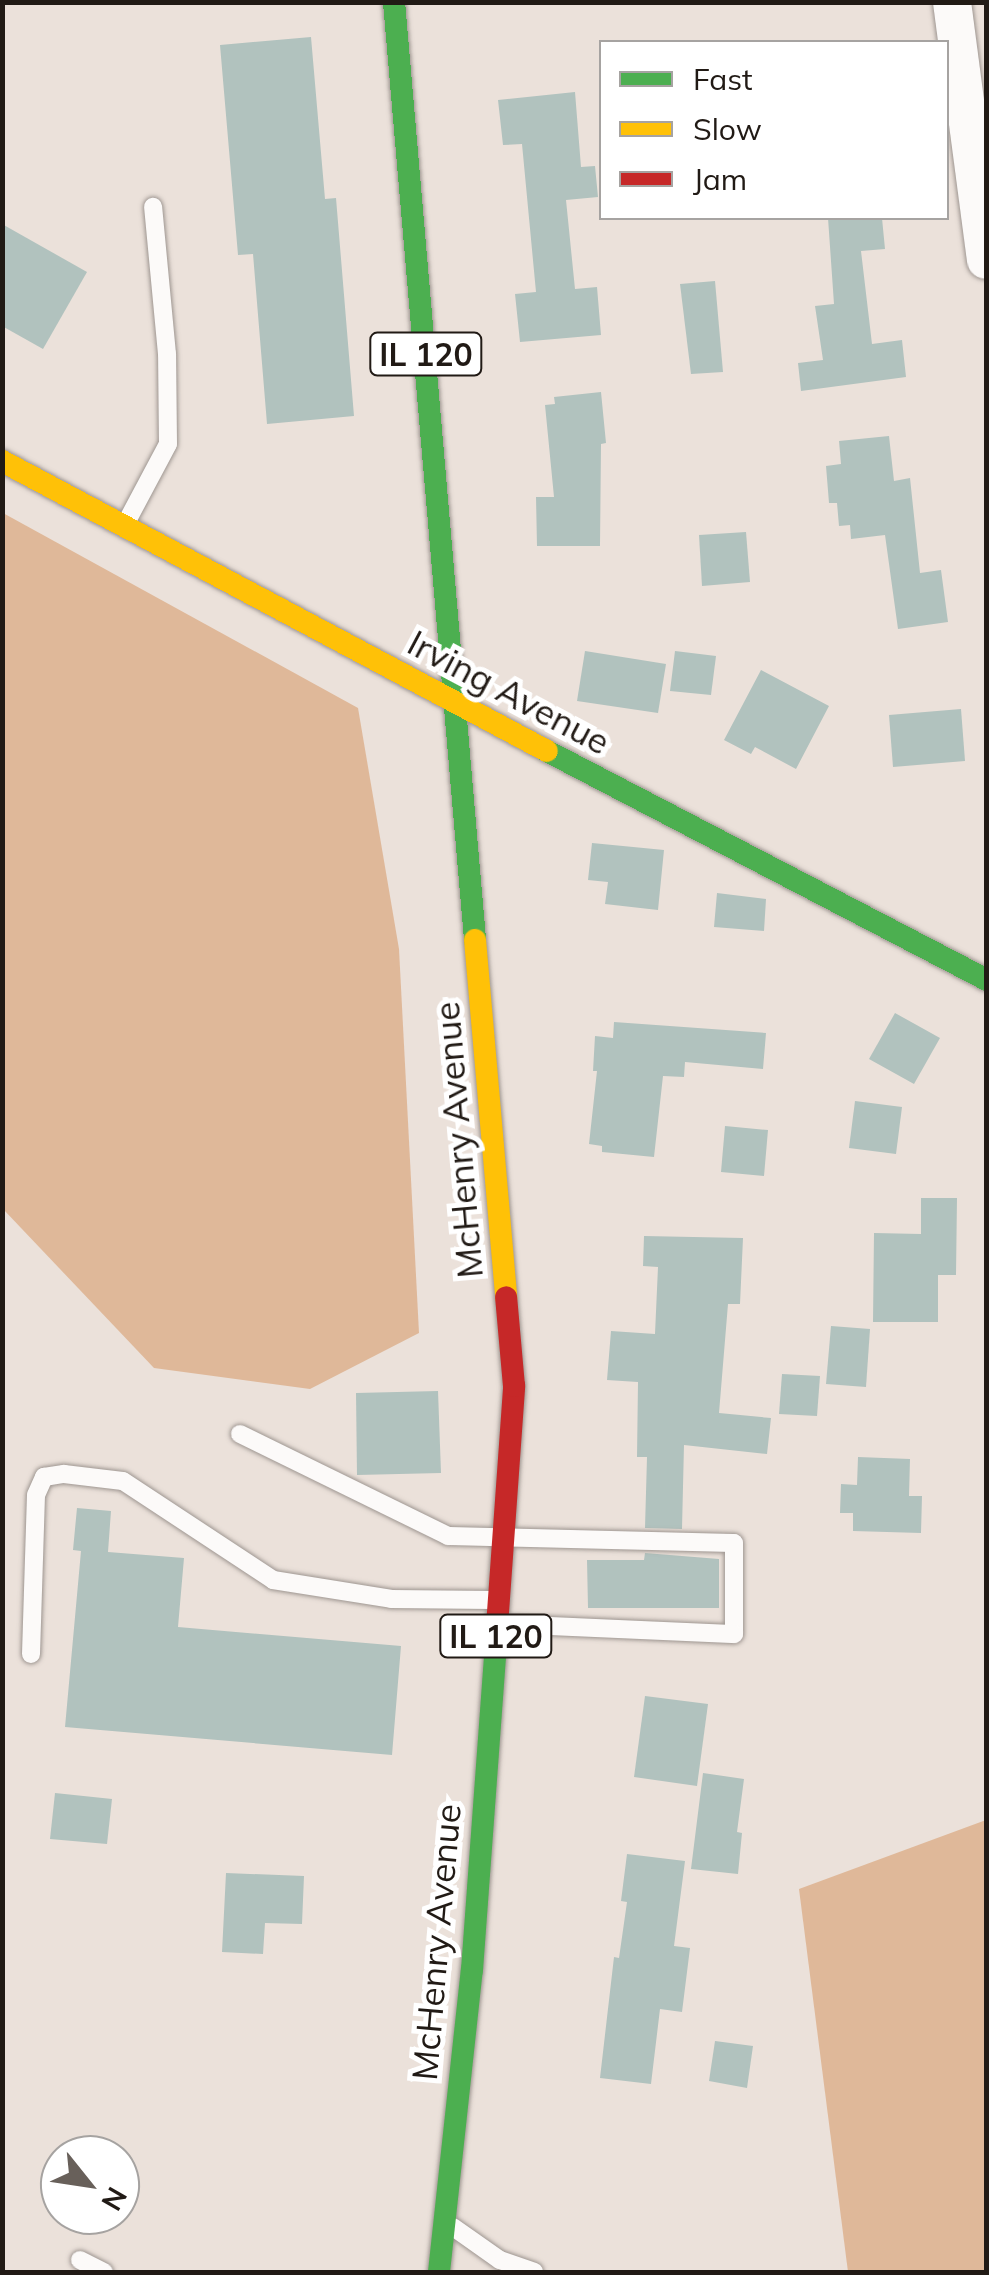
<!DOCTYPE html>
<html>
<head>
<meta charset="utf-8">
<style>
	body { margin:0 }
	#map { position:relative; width:989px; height:2275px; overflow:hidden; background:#ebe1da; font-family:Mulish,sans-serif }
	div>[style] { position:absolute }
	.forest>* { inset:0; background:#dfb899 }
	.building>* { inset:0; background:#b1c2be }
	.roads { filter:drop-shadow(0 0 2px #9e9691) drop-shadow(0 0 2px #9e9691) }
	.lane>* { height:18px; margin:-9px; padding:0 9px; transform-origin:9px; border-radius:9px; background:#fcfaf9 }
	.street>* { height:38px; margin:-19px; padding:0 19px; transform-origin:19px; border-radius:19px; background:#fcfaf9 }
	.fast>* { height:22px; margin:-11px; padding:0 11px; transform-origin:11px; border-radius:11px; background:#4caf50 }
	.slow>* { height:22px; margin:-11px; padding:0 11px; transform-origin:11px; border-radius:11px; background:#ffc107 }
	.jam>* { height:22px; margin:-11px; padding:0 11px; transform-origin:11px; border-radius:11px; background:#c62828 }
	span { translate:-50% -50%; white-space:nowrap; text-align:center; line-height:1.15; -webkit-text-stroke:10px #fff; paint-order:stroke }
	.shield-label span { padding:2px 8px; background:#fff; border:2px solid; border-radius:8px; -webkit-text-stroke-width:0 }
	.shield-label { font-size:32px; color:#211a15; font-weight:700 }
	.street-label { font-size:35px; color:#211a15 }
	.frame { position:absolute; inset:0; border:5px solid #211a15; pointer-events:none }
	.legend { position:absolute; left:599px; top:40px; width:350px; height:180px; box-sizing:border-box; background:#fff; border:2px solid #a6a3a1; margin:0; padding:12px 18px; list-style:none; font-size:30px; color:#211a15 }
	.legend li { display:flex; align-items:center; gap:20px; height:50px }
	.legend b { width:50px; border:2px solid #a6a3a1 }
	.north { position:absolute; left:40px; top:2135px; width:100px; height:100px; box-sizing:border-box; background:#fff; border:2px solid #a6a3a1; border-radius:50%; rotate:120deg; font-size:28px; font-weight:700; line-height:40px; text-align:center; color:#211a15 }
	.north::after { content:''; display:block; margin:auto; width:35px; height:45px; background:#68605a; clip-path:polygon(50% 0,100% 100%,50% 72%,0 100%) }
</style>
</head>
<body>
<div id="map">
	<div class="forest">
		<i style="clip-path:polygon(3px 513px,358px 708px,399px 949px,419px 1333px,310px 1389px,154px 1368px,3px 1209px)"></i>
		<i style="clip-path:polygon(986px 1820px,986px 2272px,848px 2272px,799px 1889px)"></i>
	</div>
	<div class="building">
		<i style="clip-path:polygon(311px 37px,325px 199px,336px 198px,354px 416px,267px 424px,253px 254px,238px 255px,220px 45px)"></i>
		<i style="clip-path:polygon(575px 92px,581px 167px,595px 166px,598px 197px,566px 200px,575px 289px,597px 287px,601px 335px,520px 342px,515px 294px,536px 292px,522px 144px,503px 145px,498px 100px)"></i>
		<i style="clip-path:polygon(828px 218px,882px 218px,885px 249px,861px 251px,872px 344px,902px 340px,906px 377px,801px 391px,798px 363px,823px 360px,815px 306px,834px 304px)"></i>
		<i style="clip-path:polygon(2px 224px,87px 272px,43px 349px,2px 326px)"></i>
		<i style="clip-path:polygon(715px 281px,723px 372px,691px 374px,680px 284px)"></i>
		<i style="clip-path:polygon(601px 392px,606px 443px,601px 444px,600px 546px,537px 546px,536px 497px,554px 497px,545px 405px,555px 404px,554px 397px)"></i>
		<i style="clip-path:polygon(889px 436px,894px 481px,910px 478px,920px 573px,941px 570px,948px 622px,898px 629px,885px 535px,851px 539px,850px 525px,839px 526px,837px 503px,829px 503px,826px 466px,841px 464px,839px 441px)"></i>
		<i style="clip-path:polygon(746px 532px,750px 582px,702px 586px,699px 535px)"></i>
		<i style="clip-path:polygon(585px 651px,666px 664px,658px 713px,577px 701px)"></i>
		<i style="clip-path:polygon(675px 651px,716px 656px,711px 695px,670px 691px)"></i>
		<i style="clip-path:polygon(761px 670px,829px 706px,796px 769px,755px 747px,751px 754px,724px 740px)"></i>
		<i style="clip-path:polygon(961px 709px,965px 761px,893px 767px,889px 715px)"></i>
		<i style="clip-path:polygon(592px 843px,664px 850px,658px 910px,605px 904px,608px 882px,588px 880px)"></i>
		<i style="clip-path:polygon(717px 893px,766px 899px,764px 931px,714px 927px)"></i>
		<i style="clip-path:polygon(895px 1013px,940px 1038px,914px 1084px,869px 1059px)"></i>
		<i style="clip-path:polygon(614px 1022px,766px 1033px,763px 1069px,685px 1062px,684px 1077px,663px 1076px,654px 1157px,602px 1152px,602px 1146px,589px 1144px,597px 1071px,593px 1071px,595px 1036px,613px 1038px)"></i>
		<i style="clip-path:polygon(855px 1101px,902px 1107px,896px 1154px,849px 1148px)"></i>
		<i style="clip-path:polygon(725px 1126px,768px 1130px,764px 1176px,721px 1172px)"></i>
		<i style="clip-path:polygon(921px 1198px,957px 1198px,956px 1275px,938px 1275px,938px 1322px,873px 1322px,874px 1233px,921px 1234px)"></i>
		<i style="clip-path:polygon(644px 1236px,743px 1238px,740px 1304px,728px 1304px,719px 1413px,771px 1418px,767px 1454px,684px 1445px,682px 1529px,645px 1528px,647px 1457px,637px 1457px,638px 1382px,607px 1380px,611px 1331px,655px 1334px,658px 1267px,643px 1266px)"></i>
		<i style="clip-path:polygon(831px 1326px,870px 1329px,866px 1387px,826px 1384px)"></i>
		<i style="clip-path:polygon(782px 1374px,820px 1376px,817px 1416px,779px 1414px)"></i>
		<i style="clip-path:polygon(438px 1391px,441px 1473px,357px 1475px,356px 1393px)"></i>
		<i style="clip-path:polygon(858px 1457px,910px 1459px,909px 1496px,922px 1496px,921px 1533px,853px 1531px,853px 1513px,840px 1513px,841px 1484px,857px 1485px)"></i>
		<i style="clip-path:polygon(77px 1508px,111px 1511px,108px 1552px,184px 1558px,178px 1627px,401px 1646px,392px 1755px,65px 1727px,81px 1551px,73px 1550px)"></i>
		<i style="clip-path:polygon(645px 1553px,719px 1559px,719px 1608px,588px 1608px,587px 1560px,644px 1560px)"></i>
		<i style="clip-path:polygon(645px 1696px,708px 1704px,697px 1786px,634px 1777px)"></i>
		<i style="clip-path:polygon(703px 1773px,744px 1779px,737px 1832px,742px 1833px,738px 1874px,691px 1869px)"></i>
		<i style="clip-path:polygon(55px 1793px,112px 1799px,107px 1844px,50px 1839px)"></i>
		<i style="clip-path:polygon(627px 1854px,685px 1861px,674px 1946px,690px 1948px,682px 2012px,660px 2009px,651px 2084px,600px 2078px,614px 1957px,619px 1958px,627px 1902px,621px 1901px)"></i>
		<i style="clip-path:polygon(226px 1873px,304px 1876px,302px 1924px,265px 1923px,263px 1954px,222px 1952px)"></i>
		<i style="clip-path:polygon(715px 2041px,753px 2046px,747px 2088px,709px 2081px)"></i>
	</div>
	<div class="roads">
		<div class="lane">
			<i style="left:127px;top:521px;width:87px;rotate:-62deg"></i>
			<i style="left:168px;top:444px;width:90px;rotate:-90.6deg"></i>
			<i style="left:167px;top:354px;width:148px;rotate:-95.4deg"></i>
			<i style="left:240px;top:1434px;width:232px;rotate:26.1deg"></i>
			<i style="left:448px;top:1536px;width:286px;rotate:1.4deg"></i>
			<i style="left:734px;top:1543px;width:91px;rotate:90deg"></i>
			<i style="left:734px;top:1634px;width:232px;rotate:-177.5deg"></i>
			<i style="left:31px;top:1654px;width:159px;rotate:-88.2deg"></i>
			<i style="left:36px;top:1495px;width:20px;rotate:-66deg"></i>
			<i style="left:44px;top:1477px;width:20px;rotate:-9deg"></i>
			<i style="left:64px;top:1474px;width:59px;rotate:6.8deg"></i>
			<i style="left:123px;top:1481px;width:180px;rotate:33.4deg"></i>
			<i style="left:273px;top:1580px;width:120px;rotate:9.1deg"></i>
			<i style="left:391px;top:1599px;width:102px;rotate:0.6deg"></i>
			<i style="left:453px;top:2227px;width:57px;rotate:35.1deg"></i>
			<i style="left:500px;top:2260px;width:36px;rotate:19deg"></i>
			<i style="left:80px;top:2260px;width:27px;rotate:27deg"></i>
		</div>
		<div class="street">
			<i style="left:952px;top:2px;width:260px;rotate:82.5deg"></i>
		</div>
		<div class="fast">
			<i style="left:394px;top:2px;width:941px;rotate:85.06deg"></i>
			<i style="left:547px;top:751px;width:495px;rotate:27.5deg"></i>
			<i style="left:439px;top:2272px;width:304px;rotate:-83.8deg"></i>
			<i style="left:472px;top:1970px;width:331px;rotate:-85.8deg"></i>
		</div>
		<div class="slow">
			<i style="left:2px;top:461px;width:617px;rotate:28.02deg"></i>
			<i style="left:475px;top:940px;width:358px;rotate:85deg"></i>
		</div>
		<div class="jam">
			<i style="left:496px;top:1640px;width:255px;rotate:-85.9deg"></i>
			<i style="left:514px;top:1386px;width:89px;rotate:-95.1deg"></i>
		</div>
	</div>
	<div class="shield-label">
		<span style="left:426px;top:354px">IL 120</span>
		<span style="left:496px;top:1636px">IL 120</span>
	</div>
	<div class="street-label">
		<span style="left:509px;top:692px;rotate:28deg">Irving Avenue</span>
		<span style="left:458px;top:1140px;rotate:-95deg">McHenry Avenue</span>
		<span style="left:436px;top:1942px;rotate:-85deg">McHenry Avenue</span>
	</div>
	<div class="frame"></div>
	<ul class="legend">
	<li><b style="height:12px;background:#4caf50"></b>Fast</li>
	<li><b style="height:12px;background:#ffc107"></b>Slow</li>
	<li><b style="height:12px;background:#c62828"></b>Jam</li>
	</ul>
	<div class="north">N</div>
</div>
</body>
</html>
